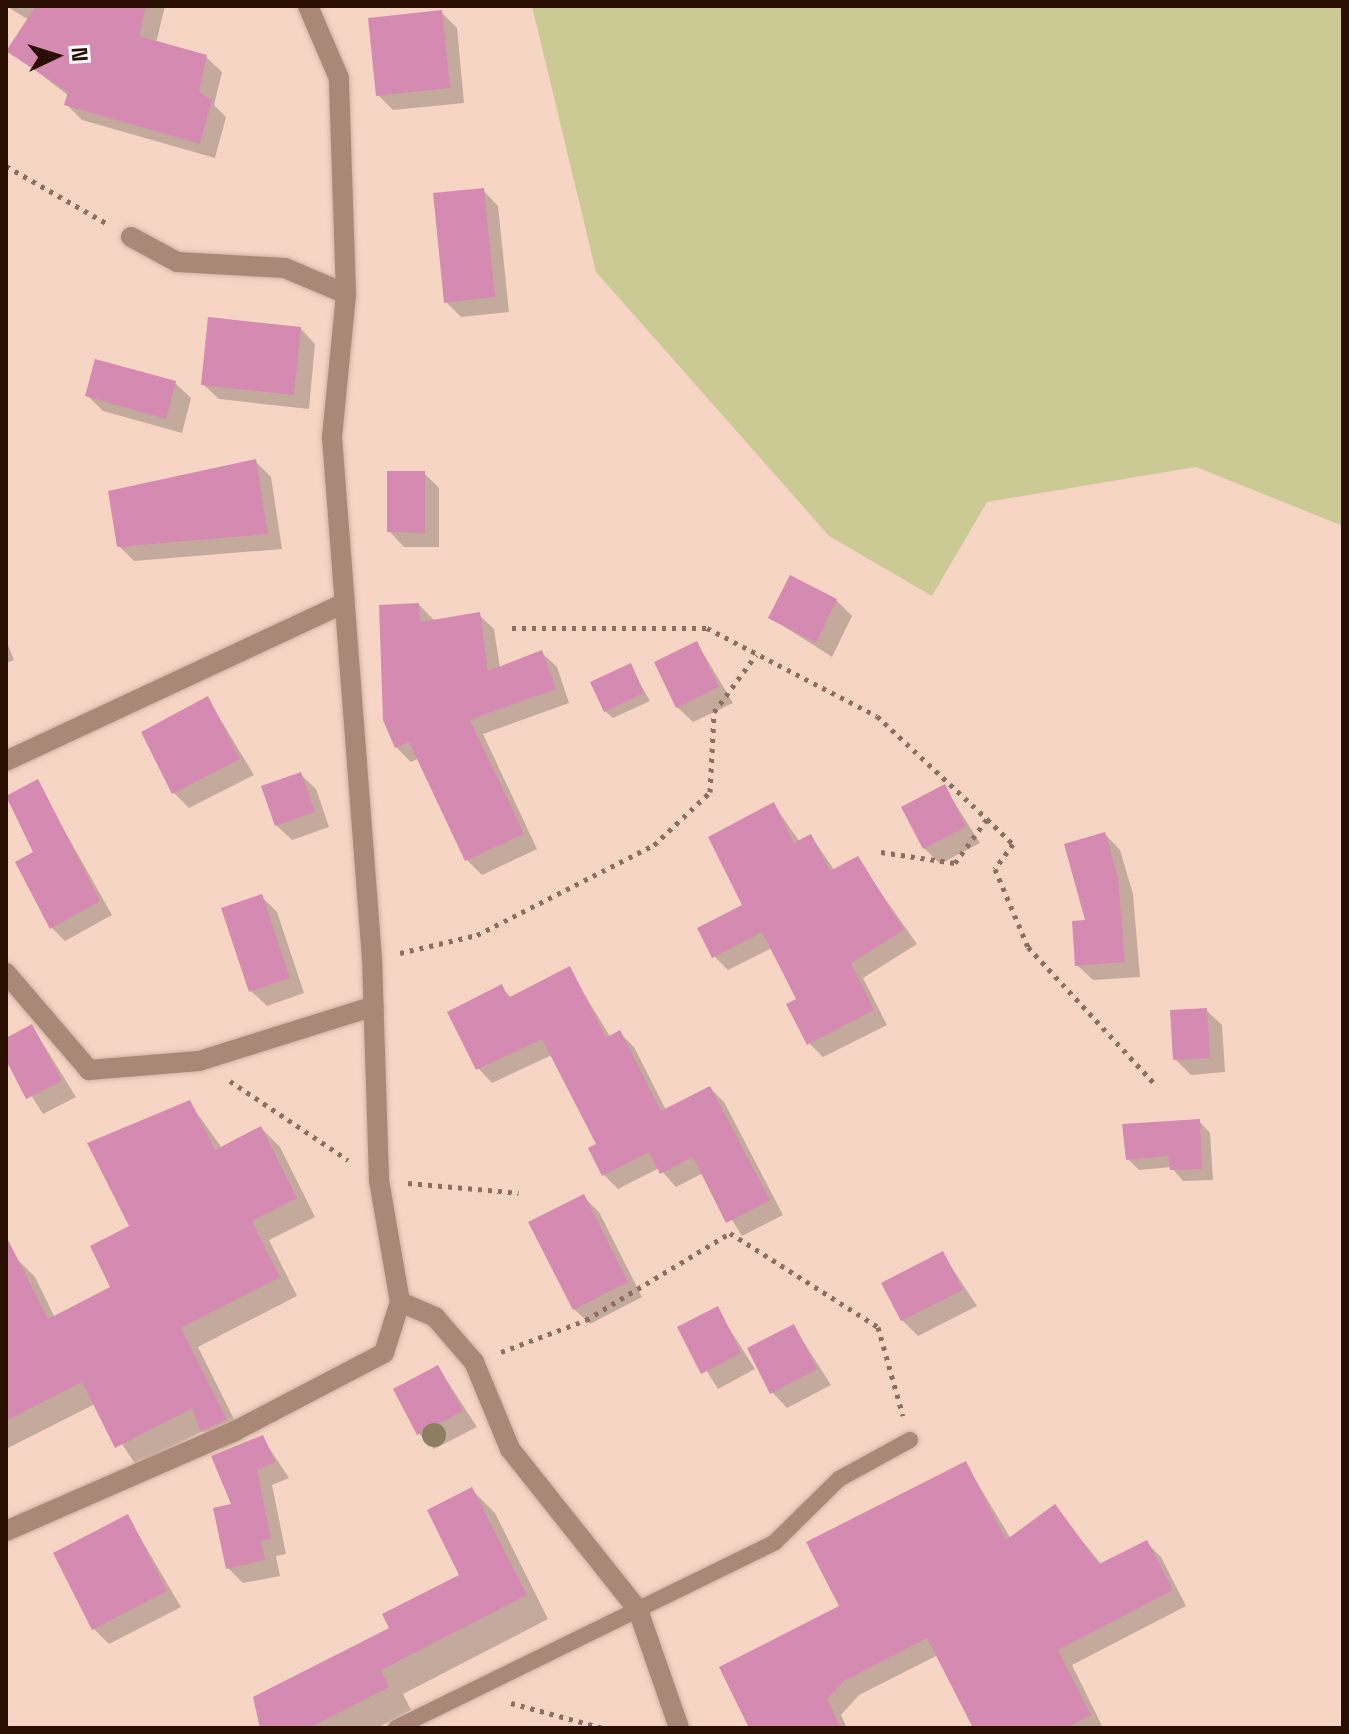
<!DOCTYPE html>
<html>
<head>
<meta charset="utf-8">
<style>
	body { margin:0 }
	#map { position:relative; width:1349px; height:1734px; overflow:hidden; background:#f6d5c5; font-family:"Space Grotesk",sans-serif }
	div>[style] { position:absolute }
	.green>* { inset:0; background:#cbca95 }
	.shadow>* { inset:0; background:#0003 }
	.building>* { inset:0; background:#d58ab2 }
	.path>* { height:5px; margin-top:-2.5px; transform-origin:0; background:repeating-linear-gradient(90deg,#8d6f60 0 4px,transparent 0 10px) }
	.roads { filter:drop-shadow(0 0 2px #d1b1a2) drop-shadow(0 0 2px #d1b1a2) }
	.service>* { height:16px; margin:-8px; padding:0 8px; transform-origin:8px; border-radius:8px; background:#a98878 }
	.minor>* { height:20px; margin:-10px; padding:0 10px; transform-origin:10px; border-radius:10px; background:#a98878 }
	.trees>* { width:24px; height:24px; margin:-12px; border-radius:50%; background:#8d7d63 }
	span { translate:-50% -50%; white-space:nowrap; text-align:center; line-height:1.15; -webkit-text-stroke:6px #fdfefd; paint-order:stroke }
	.frame { position:absolute; inset:0; border:8px solid #2a0e01; pointer-events:none }
	.north { position:absolute; left:16px; top:16px; width:80px; height:80px; -webkit-text-stroke:6px #fdfefd; paint-order:stroke; rotate:86deg; font-size:22px; font-weight:700; line-height:32px; text-align:center; color:#2a0e01 }
	.north::after { content:''; display:block; margin:auto; width:28px; height:36px; background:#2a0e01; clip-path:polygon(50% 0,100% 100%,50% 72%,0 100%) }
</style>
</head>
<body>
<div id="map">
	<div class="green">
		<i style="clip-path:polygon(532px 6px,1343px 6px,1343px 526px,1196px 467px,987px 502px,932px 596px,829px 536px,596px 272px)"></i>
	</div>
	<div class="shadow">
		<i style="clip-path:polygon(6px 6px,165px 6px,156px 43px,206px 57px,222px 72px,214px 105px,226px 117px,215px 158px,82px 120px,66px 104px,69px 96px,9px 50px,29px 20px)"></i>
		<i style="clip-path:polygon(441px 12px,457px 28px,464px 103px,393px 110px,378px 95px)"></i>
		<i style="clip-path:polygon(483px 190px,498px 206px,509px 312px,461px 317px,446px 302px)"></i>
		<i style="clip-path:polygon(300px 328px,315px 344px,309px 409px,219px 399px,203px 384px)"></i>
		<i style="clip-path:polygon(175px 383px,191px 398px,182px 433px,103px 411px,87px 395px)"></i>
		<i style="clip-path:polygon(255px 461px,271px 477px,282px 549px,134px 561px,119px 546px)"></i>
		<i style="clip-path:polygon(424px 473px,439px 488px,439px 547px,404px 547px,389px 531px)"></i>
		<i style="clip-path:polygon(836px 600px,852px 616px,832px 657px,771px 618px)"></i>
		<i style="clip-path:polygon(419px 605px,435px 621px,479px 615px,494px 629px,500px 668px,542px 653px,557px 667px,569px 703px,483px 734px,537px 849px,482px 875px,467px 860px,419px 758px,411px 762px,396px 747px)"></i>
		<i style="clip-path:polygon(6px 640px,14px 660px,6px 663px)"></i>
		<i style="clip-path:polygon(697px 643px,733px 703px,693px 722px,677px 707px)"></i>
		<i style="clip-path:polygon(630px 666px,650px 701px,613px 718px,605px 711px)"></i>
		<i style="clip-path:polygon(208px 699px,254px 775px,189px 808px,174px 793px)"></i>
		<i style="clip-path:polygon(300px 774px,316px 789px,329px 827px,292px 840px,276px 825px)"></i>
		<i style="clip-path:polygon(37px 782px,112px 915px,65px 941px,52px 928px,35px 853px)"></i>
		<i style="clip-path:polygon(944px 786px,980px 843px,940px 864px,924px 848px)"></i>
		<i style="clip-path:polygon(774px 805px,800px 842px,811px 836px,835px 871px,857px 859px,917px 944px,863px 978px,887px 1025px,823px 1057px,809px 1043px,798px 999px,772px 948px,728px 970px,714px 956px,745px 906px)"></i>
		<i style="clip-path:polygon(1105px 834px,1120px 850px,1133px 894px,1140px 977px,1093px 980px,1077px 965px)"></i>
		<i style="clip-path:polygon(262px 897px,277px 912px,304px 993px,267px 1006px,251px 991px)"></i>
		<i style="clip-path:polygon(569px 969px,611px 1038px,620px 1033px,634px 1047px,666px 1110px,710px 1088px,724px 1102px,783px 1215px,742px 1236px,703px 1173px,676px 1187px,659px 1168px,618px 1189px,604px 1175px,598px 1145px,552px 1055px,492px 1083px,478px 1068px,501px 987px,512px 998px)"></i>
		<i style="clip-path:polygon(1206px 1010px,1222px 1025px,1225px 1072px,1191px 1075px,1175px 1059px)"></i>
		<i style="clip-path:polygon(32px 1026px,76px 1097px,43px 1114px,6px 1056px,6px 1040px)"></i>
		<i style="clip-path:polygon(189px 1102px,222px 1148px,261px 1128px,280px 1147px,315px 1217px,269px 1240px,297px 1296px,198px 1347px,244px 1439px,222px 1449px,203px 1431px,136px 1465px,95px 1404px,6px 1449px,6px 1264px,16px 1258px,35px 1277px,55px 1318px,113px 1288px,132px 1227px)"></i>
		<i style="clip-path:polygon(1199px 1121px,1210px 1133px,1213px 1180px,1183px 1181px,1171px 1167px,1139px 1170px,1128px 1159px)"></i>
		<i style="clip-path:polygon(583px 1196px,599px 1212px,642px 1297px,590px 1324px,574px 1309px)"></i>
		<i style="clip-path:polygon(943px 1254px,977px 1306px,918px 1336px,902px 1320px)"></i>
		<i style="clip-path:polygon(717px 1309px,755px 1369px,718px 1389px,680px 1328px)"></i>
		<i style="clip-path:polygon(794px 1327px,831px 1385px,787px 1408px,772px 1392px)"></i>
		<i style="clip-path:polygon(438px 1367px,477px 1427px,434px 1449px,419px 1434px)"></i>
		<i style="clip-path:polygon(262px 1437px,289px 1478px,272px 1485px,286px 1554px,276px 1556px,280px 1576px,243px 1583px,228px 1568px,234px 1505px)"></i>
		<i style="clip-path:polygon(966px 1464px,1011px 1539px,1054px 1507px,1102px 1565px,1146px 1542px,1161px 1557px,1186px 1606px,1072px 1665px,1103px 1728px,975px 1728px,938px 1655px,859px 1695px,841px 1715px,847px 1728px,752px 1728px,841px 1606px)"></i>
		<i style="clip-path:polygon(472px 1490px,495px 1513px,548px 1619px,403px 1694px,411px 1710px,377px 1728px,262px 1728px,462px 1576px)"></i>
		<i style="clip-path:polygon(128px 1517px,181px 1607px,109px 1644px,94px 1629px)"></i>
	</div>
	<div class="building">
		<i style="clip-path:polygon(36px 6px,146px 6px,139px 36px,207px 55px,199px 92px,212px 100px,200px 144px,64px 105px,68px 92px,6px 51px)"></i>
		<i style="clip-path:polygon(442px 10px,450px 88px,376px 96px,368px 18px)"></i>
		<i style="clip-path:polygon(484px 188px,495px 297px,444px 303px,433px 193px)"></i>
		<i style="clip-path:polygon(208px 317px,301px 327px,294px 395px,201px 385px)"></i>
		<i style="clip-path:polygon(95px 359px,176px 381px,166px 419px,85px 396px)"></i>
		<i style="clip-path:polygon(256px 459px,268px 534px,117px 547px,108px 491px)"></i>
		<i style="clip-path:polygon(387px 471px,425px 471px,425px 533px,387px 532px)"></i>
		<i style="clip-path:polygon(790px 575px,837px 599px,816px 643px,768px 618px)"></i>
		<i style="clip-path:polygon(419px 603px,420px 622px,480px 612px,488px 671px,542px 650px,556px 689px,470px 720px,524px 834px,465px 861px,409px 742px,395px 748px,383px 720px,379px 605px)"></i>
		<i style="clip-path:polygon(697px 641px,719px 687px,676px 708px,654px 662px)"></i>
		<i style="clip-path:polygon(631px 663px,644px 693px,604px 712px,590px 682px)"></i>
		<i style="clip-path:polygon(208px 696px,240px 759px,172px 794px,141px 732px)"></i>
		<i style="clip-path:polygon(301px 772px,315px 812px,275px 826px,261px 786px)"></i>
		<i style="clip-path:polygon(38px 779px,100px 901px,50px 929px,15px 862px,33px 852px,6px 796px)"></i>
		<i style="clip-path:polygon(945px 784px,966px 827px,923px 849px,901px 807px)"></i>
		<i style="clip-path:polygon(774px 802px,794px 843px,811px 834px,830px 871px,858px 856px,904px 930px,851px 963px,874px 1010px,807px 1045px,786px 1004px,796px 999px,762px 932px,712px 958px,697px 928px,742px 905px,708px 837px)"></i>
		<i style="clip-path:polygon(1105px 832px,1118px 877px,1125px 962px,1075px 966px,1072px 921px,1085px 920px,1064px 844px)"></i>
		<i style="clip-path:polygon(262px 894px,290px 978px,249px 992px,221px 908px)"></i>
		<i style="clip-path:polygon(570px 966px,606px 1038px,620px 1030px,661px 1111px,710px 1086px,770px 1200px,726px 1223px,693px 1157px,660px 1174px,649px 1152px,602px 1176px,588px 1148px,596px 1144px,542px 1039px,476px 1070px,447px 1012px,502px 984px,508px 998px)"></i>
		<i style="clip-path:polygon(1207px 1008px,1210px 1058px,1173px 1060px,1170px 1010px)"></i>
		<i style="clip-path:polygon(32px 1024px,62px 1081px,26px 1099px,6px 1060px,6px 1038px)"></i>
		<i style="clip-path:polygon(190px 1100px,215px 1150px,261px 1126px,297px 1198px,252px 1221px,280px 1277px,181px 1328px,227px 1420px,201px 1432px,192px 1408px,115px 1448px,82px 1382px,6px 1421px,6px 1236px,48px 1319px,110px 1287px,90px 1246px,129px 1226px,87px 1143px)"></i>
		<i style="clip-path:polygon(1200px 1119px,1202px 1169px,1170px 1170px,1168px 1156px,1126px 1160px,1122px 1124px)"></i>
		<i style="clip-path:polygon(584px 1194px,628px 1282px,573px 1310px,528px 1222px)"></i>
		<i style="clip-path:polygon(943px 1251px,963px 1290px,901px 1321px,881px 1283px)"></i>
		<i style="clip-path:polygon(718px 1306px,741px 1353px,701px 1374px,677px 1327px)"></i>
		<i style="clip-path:polygon(794px 1324px,817px 1369px,770px 1394px,747px 1348px)"></i>
		<i style="clip-path:polygon(438px 1365px,463px 1411px,417px 1435px,393px 1389px)"></i>
		<i style="clip-path:polygon(263px 1435px,275px 1462px,257px 1470px,271px 1539px,261px 1541px,265px 1560px,226px 1569px,213px 1508px,231px 1504px,211px 1456px)"></i>
		<i style="clip-path:polygon(966px 1461px,1006px 1540px,1055px 1504px,1099px 1564px,1147px 1540px,1173px 1590px,1058px 1650px,1091px 1715px,1066px 1728px,973px 1728px,927px 1638px,844px 1681px,827px 1699px,841px 1728px,749px 1728px,719px 1667px,839px 1606px,806px 1542px)"></i>
		<i style="clip-path:polygon(472px 1487px,527px 1595px,381px 1670px,389px 1687px,309px 1728px,260px 1728px,253px 1697px,389px 1628px,382px 1614px,459px 1575px,427px 1510px)"></i>
		<i style="clip-path:polygon(128px 1514px,167px 1591px,92px 1630px,53px 1553px)"></i>
	</div>
	<div class="path">
		<i style="left:6px;top:166px;width:115px;rotate:29.7deg"></i>
		<i style="left:512px;top:628px;width:195px"></i>
		<i style="left:707px;top:628px;width:191px;rotate:27.4deg"></i>
		<i style="left:877px;top:716px;width:151px;rotate:43.1deg"></i>
		<i style="left:881px;top:852px;width:75px;rotate:8.5deg"></i>
		<i style="left:955px;top:863px;width:54px;rotate:-54deg"></i>
		<i style="left:987px;top:819px;width:36px;rotate:44deg"></i>
		<i style="left:1013px;top:844px;width:31px;rotate:126deg"></i>
		<i style="left:995px;top:869px;width:85px;rotate:67.1deg"></i>
		<i style="left:1028px;top:947px;width:184px;rotate:47.2deg"></i>
		<i style="left:400px;top:953px;width:79px;rotate:-13.2deg"></i>
		<i style="left:477px;top:935px;width:199px;rotate:-27deg"></i>
		<i style="left:654px;top:845px;width:77px;rotate:-43.4deg"></i>
		<i style="left:710px;top:792px;width:80px;rotate:-87.1deg"></i>
		<i style="left:714px;top:712px;width:71px;rotate:-53.6deg"></i>
		<i style="left:230px;top:1081px;width:142px;rotate:33.8deg"></i>
		<i style="left:408px;top:1183px;width:111px;rotate:5.1deg"></i>
		<i style="left:501px;top:1352px;width:91px;rotate:-20.6deg"></i>
		<i style="left:586px;top:1320px;width:168px;rotate:-31.1deg"></i>
		<i style="left:730px;top:1233px;width:175px;rotate:32.4deg"></i>
		<i style="left:878px;top:1327px;width:92px;rotate:74.3deg"></i>
		<i style="left:511px;top:1703px;width:95px;rotate:15.2deg"></i>
	</div>
	<div class="roads">
		<div class="service">
			<i style="left:396px;top:1728px;width:422px;rotate:-26.1deg"></i>
			<i style="left:775px;top:1542px;width:90px;rotate:-44.5deg"></i>
			<i style="left:839px;top:1479px;width:81px;rotate:-28.8deg"></i>
		</div>
		<div class="minor">
			<i style="left:131px;top:237px;width:52px;rotate:28.5deg"></i>
			<i style="left:177px;top:262px;width:108px;rotate:3.2deg"></i>
			<i style="left:285px;top:268px;width:66px;rotate:23.1deg"></i>
			<i style="left:6px;top:761px;width:372px;rotate:-25deg"></i>
			<i style="left:6px;top:973px;width:128px;rotate:49.4deg"></i>
			<i style="left:89px;top:1070px;width:110px;rotate:-4.7deg"></i>
			<i style="left:199px;top:1061px;width:183px;rotate:-17.4deg"></i>
			<i style="left:400px;top:1302px;width:38px;rotate:23deg"></i>
			<i style="left:435px;top:1317px;width:60px;rotate:49.1deg"></i>
			<i style="left:474px;top:1362px;width:94px;rotate:67.5deg"></i>
			<i style="left:510px;top:1449px;width:206px;rotate:51.5deg"></i>
			<i style="left:638px;top:1610px;width:125px;rotate:70.8deg"></i>
			<i style="left:6px;top:1531px;width:248px;rotate:-23.6deg"></i>
			<i style="left:233px;top:1432px;width:170px;rotate:-27.6deg"></i>
			<i style="left:384px;top:1353px;width:53px;rotate:-72.6deg"></i>
			<i style="left:400px;top:1302px;width:124px;rotate:-99.8deg"></i>
			<i style="left:379px;top:1180px;width:221px;rotate:-91.8deg"></i>
			<i style="left:372px;top:959px;width:524px;rotate:-94.38deg"></i>
			<i style="left:332px;top:437px;width:144px;rotate:-84.4deg"></i>
			<i style="left:346px;top:294px;width:216px;rotate:-91.9deg"></i>
			<i style="left:339px;top:78px;width:78px;rotate:-113.3deg"></i>
		</div>
	</div>
	<div class="trees">
		<i style="left:434px;top:1435px"></i>
	</div>
	<div class="frame"></div>
	<div class="north">N</div>
</div>
</body>
</html>
